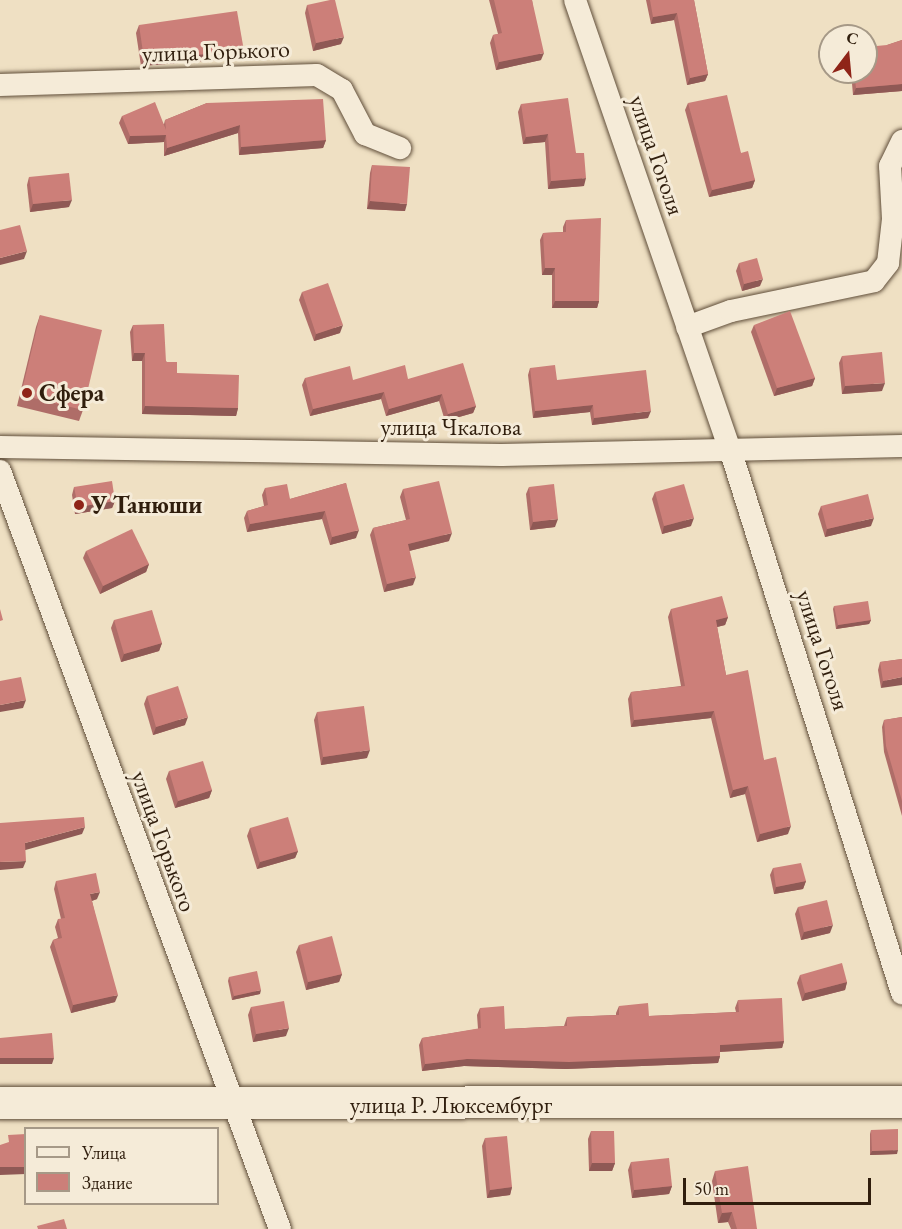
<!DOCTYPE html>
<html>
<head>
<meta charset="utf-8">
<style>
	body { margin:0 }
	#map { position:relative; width:902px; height:1229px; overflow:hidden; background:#efe0c3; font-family:"EB Garamond",serif }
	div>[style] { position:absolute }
	.roads { filter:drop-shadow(0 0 2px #604e3a) drop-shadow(0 0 2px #604e3a) }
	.street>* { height:22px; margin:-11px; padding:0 11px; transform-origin:11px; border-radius:11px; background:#f5ebd8 }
	.secondary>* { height:32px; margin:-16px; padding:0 16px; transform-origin:16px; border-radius:16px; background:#f5ebd8 }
	.wall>* { inset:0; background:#af6d68 }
	.shaded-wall>* { inset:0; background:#8f5955 }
	.building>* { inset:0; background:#cc7f79 }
	.dots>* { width:16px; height:16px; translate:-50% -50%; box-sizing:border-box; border:3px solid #f5ebd8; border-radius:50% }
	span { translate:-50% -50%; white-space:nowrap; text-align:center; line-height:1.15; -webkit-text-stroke:6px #f5ebd8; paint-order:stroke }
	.street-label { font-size:24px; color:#301e0d }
	.poi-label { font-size:24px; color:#301e0d; font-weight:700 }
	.left { translate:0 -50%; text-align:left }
	.legend { position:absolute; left:24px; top:1127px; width:195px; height:78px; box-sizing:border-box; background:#f5ebd8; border:2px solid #a69987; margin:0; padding:8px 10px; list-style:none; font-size:18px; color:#301e0d }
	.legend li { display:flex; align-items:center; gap:12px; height:30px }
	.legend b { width:30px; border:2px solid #a69987 }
	.north { position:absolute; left:818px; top:24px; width:60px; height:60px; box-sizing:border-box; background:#f5ebd8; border:2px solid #a69987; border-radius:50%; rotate:16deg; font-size:16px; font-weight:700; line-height:24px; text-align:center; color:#301e0d }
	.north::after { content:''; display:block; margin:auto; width:21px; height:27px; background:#8f2418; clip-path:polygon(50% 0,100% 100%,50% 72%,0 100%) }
	.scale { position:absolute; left:683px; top:1178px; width:188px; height:27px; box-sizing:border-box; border:3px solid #301e0d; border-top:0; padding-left:8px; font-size:18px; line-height:21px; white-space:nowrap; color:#301e0d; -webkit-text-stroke:4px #f5ebd8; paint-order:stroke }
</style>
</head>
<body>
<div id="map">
	<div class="roads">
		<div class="street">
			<i style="left:575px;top:0;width:475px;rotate:71deg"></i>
			<i style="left:730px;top:449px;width:571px;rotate:72.45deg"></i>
			<i style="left:0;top:85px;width:317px;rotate:-1.8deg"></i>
			<i style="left:317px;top:75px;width:29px;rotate:31deg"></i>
			<i style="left:342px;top:90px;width:50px;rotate:62.4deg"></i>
			<i style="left:365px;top:134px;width:38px;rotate:22deg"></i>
			<i style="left:687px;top:327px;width:47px;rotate:-20deg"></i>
			<i style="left:731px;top:311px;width:146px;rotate:-11.8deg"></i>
			<i style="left:874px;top:281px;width:23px;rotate:-52deg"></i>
			<i style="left:888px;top:263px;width:44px;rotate:-83.5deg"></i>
			<i style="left:893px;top:219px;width:53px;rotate:-93.2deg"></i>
			<i style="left:890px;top:166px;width:28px;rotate:-64deg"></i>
			<i style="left:0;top:447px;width:502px;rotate:0.91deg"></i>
			<i style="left:502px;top:455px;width:400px;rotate:-1.3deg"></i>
			<i style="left:0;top:471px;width:808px;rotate:69.73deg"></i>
		</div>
		<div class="secondary">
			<i style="left:0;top:1103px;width:902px;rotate:-0.06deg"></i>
		</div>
	</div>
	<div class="wall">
		<i style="clip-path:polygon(489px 0,532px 0,541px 60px,496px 70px,490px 43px,493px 35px,498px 34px)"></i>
		<i style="clip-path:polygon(646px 0,694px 0,708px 74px,705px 81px,687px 85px,674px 20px,651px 24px)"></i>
		<i style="clip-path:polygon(307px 5px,341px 44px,313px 51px,305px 13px)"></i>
		<i style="clip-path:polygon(139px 25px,244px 51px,241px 58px,141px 66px,136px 33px)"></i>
		<i style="clip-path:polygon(902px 40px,902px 91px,853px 95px,851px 72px,866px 72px,887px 45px)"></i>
		<i style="clip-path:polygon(207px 103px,326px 140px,323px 148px,239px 155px,238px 133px,164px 156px,164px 142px,128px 144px,119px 123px,122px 116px,164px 124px,165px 120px)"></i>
		<i style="clip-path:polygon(688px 103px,741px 153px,755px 180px,752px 188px,709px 197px,685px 110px)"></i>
		<i style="clip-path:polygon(521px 104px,576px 153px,584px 186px,548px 189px,545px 142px,523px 144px,518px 112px)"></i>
		<i style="clip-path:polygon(372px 165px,405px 211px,367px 209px,370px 173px)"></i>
		<i style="clip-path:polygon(29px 177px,69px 207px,30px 212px,27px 185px)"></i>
		<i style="clip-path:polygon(566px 220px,599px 301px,597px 308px,552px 308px,552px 275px,542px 275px,540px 240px,543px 233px,563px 232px,563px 227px)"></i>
		<i style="clip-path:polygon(739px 263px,760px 286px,742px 291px,736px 271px)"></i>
		<i style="clip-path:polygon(302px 292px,340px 333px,314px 341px,299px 300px)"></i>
		<i style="clip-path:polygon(40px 315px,83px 410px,79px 421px,17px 406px,36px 327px)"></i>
		<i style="clip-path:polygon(133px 325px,177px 373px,238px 408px,236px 416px,142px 414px,142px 361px,132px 361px,130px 332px)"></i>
		<i style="clip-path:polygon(754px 325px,815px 378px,812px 386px,774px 396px,751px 332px)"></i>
		<i style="clip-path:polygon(842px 356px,882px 391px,842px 394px,839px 363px)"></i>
		<i style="clip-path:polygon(530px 368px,557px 380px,648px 418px,592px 425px,590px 412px,533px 418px,528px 375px)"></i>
		<i style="clip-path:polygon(305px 378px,353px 380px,408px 379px,476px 406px,473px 413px,445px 421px,439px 401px,386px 416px,381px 399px,310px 416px,302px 385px)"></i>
		<i style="clip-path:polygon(346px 483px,356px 538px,330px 545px,322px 519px,247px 532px,244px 518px,247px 511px,264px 506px,262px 495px,265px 488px,290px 499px)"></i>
		<i style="clip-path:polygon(74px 487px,115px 501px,112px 508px,75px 514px,72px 495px)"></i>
		<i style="clip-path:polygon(529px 487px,555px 527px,530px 530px,526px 494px)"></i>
		<i style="clip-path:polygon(403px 489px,449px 541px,409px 551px,413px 585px,384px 592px,370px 535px,373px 528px,406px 520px,400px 497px)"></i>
		<i style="clip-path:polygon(655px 492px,691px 526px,662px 534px,652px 499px)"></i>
		<i style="clip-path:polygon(821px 506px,871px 526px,825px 537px,818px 514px)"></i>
		<i style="clip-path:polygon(86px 551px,149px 564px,146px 572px,100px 594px,83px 558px)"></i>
		<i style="clip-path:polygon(834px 606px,871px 620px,869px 624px,836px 629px,833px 609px)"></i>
		<i style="clip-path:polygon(671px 609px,728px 617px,725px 625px,717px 627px,726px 675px,764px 760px,788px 834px,757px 842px,745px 794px,730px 798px,711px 718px,631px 727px,628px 699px,631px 692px,681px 686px,668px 617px)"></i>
		<i style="clip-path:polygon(114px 620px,162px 643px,159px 651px,121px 662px,111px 628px)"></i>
		<i style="clip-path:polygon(902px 659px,881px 688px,878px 670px,880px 662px)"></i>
		<i style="clip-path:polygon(147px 696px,185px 725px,153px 735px,144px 704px)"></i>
		<i style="clip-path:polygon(317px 712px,367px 758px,321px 765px,314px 720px)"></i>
		<i style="clip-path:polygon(902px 717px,902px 816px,884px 752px,882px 727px,884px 720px)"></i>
		<i style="clip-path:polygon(169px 771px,212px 790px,209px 798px,175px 808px,166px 779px)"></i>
		<i style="clip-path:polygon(250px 828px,298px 851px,295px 858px,257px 869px,247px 836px)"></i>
		<i style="clip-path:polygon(773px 868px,806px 881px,803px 889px,774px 894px,770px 875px)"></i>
		<i style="clip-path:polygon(56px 881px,97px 899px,92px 901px,115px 1002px,71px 1013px,50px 947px,53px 940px,58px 938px,55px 927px,58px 919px,61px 919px,54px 889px)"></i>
		<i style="clip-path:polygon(798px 907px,830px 933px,801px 940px,795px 914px)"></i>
		<i style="clip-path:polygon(299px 945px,342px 974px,339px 982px,306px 990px,296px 952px)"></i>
		<i style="clip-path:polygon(800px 975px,847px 982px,845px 990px,802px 1001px,797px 983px)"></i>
		<i style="clip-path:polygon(229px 977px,260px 994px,232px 1000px,228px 981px)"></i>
		<i style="clip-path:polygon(738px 1000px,784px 1041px,782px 1048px,720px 1052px,720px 1056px,718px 1063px,566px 1069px,464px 1066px,422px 1071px,419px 1045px,422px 1038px,478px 1029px,477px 1015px,480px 1008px,505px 1029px,564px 1026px,567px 1017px,616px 1015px,616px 1013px,619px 1006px,649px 1016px,736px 1012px,735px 1008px)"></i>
		<i style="clip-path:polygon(251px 1007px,286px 1036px,253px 1042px,248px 1015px)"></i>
		<i style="clip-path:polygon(871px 1130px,897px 1154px,870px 1155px,870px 1134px)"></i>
		<i style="clip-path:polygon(591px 1131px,615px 1163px,612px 1171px,589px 1171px,588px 1139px)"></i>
		<i style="clip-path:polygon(485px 1138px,512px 1187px,510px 1195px,487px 1198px,482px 1146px)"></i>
		<i style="clip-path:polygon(631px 1162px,672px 1186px,669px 1194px,632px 1198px,628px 1170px)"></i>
		<i style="clip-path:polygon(715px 1171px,757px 1229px,731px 1229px,728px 1222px,718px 1223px,712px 1181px)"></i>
	</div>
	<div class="shaded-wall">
		<i style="clip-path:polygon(677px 13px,674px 20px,651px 24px,653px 17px)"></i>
		<i style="clip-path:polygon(344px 37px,341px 44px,313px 51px,316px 43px)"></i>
		<i style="clip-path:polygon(244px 51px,241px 58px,141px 66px,144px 59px)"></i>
		<i style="clip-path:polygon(544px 53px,541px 60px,496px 70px,499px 62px)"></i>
		<i style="clip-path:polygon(708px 74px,705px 81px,687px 85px,690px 78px)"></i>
		<i style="clip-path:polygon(902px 84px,902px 91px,853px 95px,856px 88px)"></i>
		<i style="clip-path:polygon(240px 125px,238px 133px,164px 156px,167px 148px)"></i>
		<i style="clip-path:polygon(548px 134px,545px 142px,523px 144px,526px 137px)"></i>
		<i style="clip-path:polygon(166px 135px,164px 142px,128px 144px,130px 136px)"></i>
		<i style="clip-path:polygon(326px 140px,323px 148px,239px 155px,241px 147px)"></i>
		<i style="clip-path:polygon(586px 178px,584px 186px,548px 189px,551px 181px)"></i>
		<i style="clip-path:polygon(755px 180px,752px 188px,709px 197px,712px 190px)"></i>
		<i style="clip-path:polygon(72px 200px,69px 207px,30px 212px,33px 204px)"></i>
		<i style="clip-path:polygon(370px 201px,407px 204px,405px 211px,367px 209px)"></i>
		<i style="clip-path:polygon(27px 251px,24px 259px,0 265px,0 258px)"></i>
		<i style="clip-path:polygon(545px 268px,555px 268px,552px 275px,542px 275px)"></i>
		<i style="clip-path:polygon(763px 279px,760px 286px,742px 291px,744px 284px)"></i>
		<i style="clip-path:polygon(555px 301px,599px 301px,597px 308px,552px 308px)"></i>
		<i style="clip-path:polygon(343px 325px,340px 333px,314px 341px,316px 334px)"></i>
		<i style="clip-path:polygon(134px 353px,145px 353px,142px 361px,132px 361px)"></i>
		<i style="clip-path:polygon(815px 378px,812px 386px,774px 396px,777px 388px)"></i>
		<i style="clip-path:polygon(885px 383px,882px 391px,842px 394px,845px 386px)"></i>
		<i style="clip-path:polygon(384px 392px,381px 399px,310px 416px,313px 409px)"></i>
		<i style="clip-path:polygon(442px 394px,439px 401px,386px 416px,389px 409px)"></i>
		<i style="clip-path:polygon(593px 405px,590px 412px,533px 418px,535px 411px)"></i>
		<i style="clip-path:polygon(145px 406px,238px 408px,236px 416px,142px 414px)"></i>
		<i style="clip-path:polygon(476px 406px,473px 413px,445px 421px,448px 414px)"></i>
		<i style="clip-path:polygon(651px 411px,648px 418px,592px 425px,594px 418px)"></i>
		<i style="clip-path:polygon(115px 501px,112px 508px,75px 514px,78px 507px)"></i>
		<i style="clip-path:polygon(325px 511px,322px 519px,247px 532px,250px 524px)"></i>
		<i style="clip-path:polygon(694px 518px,691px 526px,662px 534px,664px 526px)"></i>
		<i style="clip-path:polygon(874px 518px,871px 526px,825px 537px,827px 529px)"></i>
		<i style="clip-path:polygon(558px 519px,555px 527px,530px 530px,533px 522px)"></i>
		<i style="clip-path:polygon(359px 530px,356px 538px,330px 545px,332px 537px)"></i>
		<i style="clip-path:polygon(452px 533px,449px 541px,405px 552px,408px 544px)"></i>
		<i style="clip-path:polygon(149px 564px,146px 572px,100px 594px,103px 586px)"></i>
		<i style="clip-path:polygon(416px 577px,413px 585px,384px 592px,387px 584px)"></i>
		<i style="clip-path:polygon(728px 617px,725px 625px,713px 628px,716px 620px)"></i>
		<i style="clip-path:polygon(871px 620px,869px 624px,836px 629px,838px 625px)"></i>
		<i style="clip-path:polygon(162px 643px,159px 651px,121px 662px,124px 654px)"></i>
		<i style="clip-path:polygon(902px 677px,902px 685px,881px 688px,883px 681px)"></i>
		<i style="clip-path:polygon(26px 700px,23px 708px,0 712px,0 705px)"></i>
		<i style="clip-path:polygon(714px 711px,711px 718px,631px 727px,634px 720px)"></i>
		<i style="clip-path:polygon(188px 717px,185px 725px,153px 735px,156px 727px)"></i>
		<i style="clip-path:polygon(370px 750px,367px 758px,321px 765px,323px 757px)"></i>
		<i style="clip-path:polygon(748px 786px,745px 794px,730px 798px,733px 790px)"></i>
		<i style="clip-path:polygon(212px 790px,209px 798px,175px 808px,178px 801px)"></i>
		<i style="clip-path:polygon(791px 826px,788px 834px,757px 842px,760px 834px)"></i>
		<i style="clip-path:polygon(85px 827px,82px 834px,22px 851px,25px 843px)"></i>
		<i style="clip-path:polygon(298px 851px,295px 858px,257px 869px,260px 862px)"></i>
		<i style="clip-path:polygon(26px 861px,23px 868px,0 870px,0 862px)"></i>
		<i style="clip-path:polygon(806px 881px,803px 889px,774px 894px,776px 887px)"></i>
		<i style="clip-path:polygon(100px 892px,97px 899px,88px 902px,90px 894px)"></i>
		<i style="clip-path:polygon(833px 925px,830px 933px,801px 940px,804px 932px)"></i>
		<i style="clip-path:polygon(342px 974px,339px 982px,306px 990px,308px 982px)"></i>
		<i style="clip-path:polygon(847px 982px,845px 990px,802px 1001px,805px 993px)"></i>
		<i style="clip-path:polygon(261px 990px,260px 994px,232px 1000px,234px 996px)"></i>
		<i style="clip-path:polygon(118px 995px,115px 1002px,71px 1013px,73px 1005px)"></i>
		<i style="clip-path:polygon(289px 1028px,286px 1036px,253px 1042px,256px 1034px)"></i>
		<i style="clip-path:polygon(784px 1041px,782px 1048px,717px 1052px,720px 1045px)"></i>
		<i style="clip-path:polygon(720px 1056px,718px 1063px,566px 1069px,464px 1066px,422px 1071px,425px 1064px,467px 1059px)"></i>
		<i style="clip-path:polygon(0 1058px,54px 1058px,52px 1064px,0 1064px)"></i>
		<i style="clip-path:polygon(898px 1150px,897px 1154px,870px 1155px,872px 1151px)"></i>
		<i style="clip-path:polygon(592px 1163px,615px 1163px,612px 1171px,589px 1171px)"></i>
		<i style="clip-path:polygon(0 1167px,26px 1167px,26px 1174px,0 1175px)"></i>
		<i style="clip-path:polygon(672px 1186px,669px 1194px,632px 1198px,634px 1190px)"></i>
		<i style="clip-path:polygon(512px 1187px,510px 1195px,487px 1198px,490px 1190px)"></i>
		<i style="clip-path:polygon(732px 1212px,728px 1222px,718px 1223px,722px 1213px)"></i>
	</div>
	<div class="building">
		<i style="clip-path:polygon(330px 0,335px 0,344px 37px,316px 43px,307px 5px)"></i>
		<i style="clip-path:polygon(494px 0,532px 0,544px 53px,499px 62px,493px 35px,502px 33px)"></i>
		<i style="clip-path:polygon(650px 0,694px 0,708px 74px,690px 78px,677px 13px,653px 17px)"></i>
		<i style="clip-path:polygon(237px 11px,244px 51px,144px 59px,139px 25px)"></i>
		<i style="clip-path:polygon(902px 40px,902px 84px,856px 88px,854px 72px,866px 72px,866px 47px,887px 45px)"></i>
		<i style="clip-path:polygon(727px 95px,741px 153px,748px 151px,755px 180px,712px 190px,688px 103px)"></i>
		<i style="clip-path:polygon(568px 98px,576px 153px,584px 153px,586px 178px,551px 181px,548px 134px,526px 137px,521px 104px)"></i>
		<i style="clip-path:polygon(323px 99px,326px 140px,241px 147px,240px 125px,167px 148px,166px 135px,130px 136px,122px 116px,155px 102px,166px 130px,165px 120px,207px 103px)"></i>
		<i style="clip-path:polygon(372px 165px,410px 167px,407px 204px,370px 201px)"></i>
		<i style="clip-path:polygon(69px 173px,72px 200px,33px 204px,29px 177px)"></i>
		<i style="clip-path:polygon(601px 218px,599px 301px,555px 301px,555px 268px,545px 268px,543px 233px,566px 232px,566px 220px)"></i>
		<i style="clip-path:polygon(20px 225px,27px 251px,0 258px,0 230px)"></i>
		<i style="clip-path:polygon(757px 258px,763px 279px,744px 284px,739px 263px)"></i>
		<i style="clip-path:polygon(328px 283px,343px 325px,316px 334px,302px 292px)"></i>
		<i style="clip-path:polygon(790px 311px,815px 378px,777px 388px,754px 325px)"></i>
		<i style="clip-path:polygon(40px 315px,102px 330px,83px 410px,21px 395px)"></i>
		<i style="clip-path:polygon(164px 324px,166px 362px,177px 362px,177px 373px,239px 375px,238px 408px,145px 406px,145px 353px,134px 353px,133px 325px)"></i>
		<i style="clip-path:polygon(882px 352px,885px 383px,845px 386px,842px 356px)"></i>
		<i style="clip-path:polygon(463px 363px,476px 406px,448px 414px,442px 394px,389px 409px,384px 392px,313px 409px,305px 378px,350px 366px,353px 380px,405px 365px,408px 379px)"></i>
		<i style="clip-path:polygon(555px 365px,557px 380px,646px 370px,651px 411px,594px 418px,593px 405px,535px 411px,530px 368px)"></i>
		<i style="clip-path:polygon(112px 481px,115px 501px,78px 507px,74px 487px)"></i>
		<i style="clip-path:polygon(439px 481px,452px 533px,408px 544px,416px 577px,387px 584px,373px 528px,410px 519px,403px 489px)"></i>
		<i style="clip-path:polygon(346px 483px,359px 530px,332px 537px,325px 511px,250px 524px,247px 511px,268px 505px,265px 488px,287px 484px,290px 499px)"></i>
		<i style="clip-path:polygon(554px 484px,558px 519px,533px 522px,529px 487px)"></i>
		<i style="clip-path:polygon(684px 484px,694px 518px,664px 526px,655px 492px)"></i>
		<i style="clip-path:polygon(868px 494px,874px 518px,827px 529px,821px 506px)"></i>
		<i style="clip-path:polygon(132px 529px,149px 564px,103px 586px,86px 551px)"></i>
		<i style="clip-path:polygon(722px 596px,728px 617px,716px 620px,726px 675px,748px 670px,764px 760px,776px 757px,791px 826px,760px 834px,748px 786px,733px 790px,714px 711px,634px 720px,631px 692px,685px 686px,671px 609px)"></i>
		<i style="clip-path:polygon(868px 601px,871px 620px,838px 625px,834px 606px)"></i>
		<i style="clip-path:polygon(0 609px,3px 620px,0 621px)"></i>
		<i style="clip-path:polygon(152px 610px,162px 643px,124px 654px,114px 620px)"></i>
		<i style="clip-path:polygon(902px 659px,902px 677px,883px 681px,880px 662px)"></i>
		<i style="clip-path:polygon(21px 677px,26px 700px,0 705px,0 681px)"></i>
		<i style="clip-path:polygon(178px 686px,188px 717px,156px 727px,147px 696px)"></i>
		<i style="clip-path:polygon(364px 706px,370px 750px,323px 757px,317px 712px)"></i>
		<i style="clip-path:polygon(902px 717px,902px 801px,886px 746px,884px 720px)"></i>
		<i style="clip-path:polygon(203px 761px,212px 790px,178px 801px,169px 771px)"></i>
		<i style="clip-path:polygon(84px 817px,85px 827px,25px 843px,26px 861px,0 862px,0 823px)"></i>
		<i style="clip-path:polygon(288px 817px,298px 851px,260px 862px,250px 828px)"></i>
		<i style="clip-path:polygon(801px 863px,806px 881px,776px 887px,773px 868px)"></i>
		<i style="clip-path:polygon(96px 873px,100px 892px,90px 894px,118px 995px,73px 1005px,53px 940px,62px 938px,58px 919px,65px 918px,56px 881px)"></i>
		<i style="clip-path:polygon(827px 900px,833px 925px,804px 932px,798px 907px)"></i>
		<i style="clip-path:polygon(332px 936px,342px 974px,308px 982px,299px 945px)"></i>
		<i style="clip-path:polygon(842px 963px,847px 982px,805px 993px,800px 975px)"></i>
		<i style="clip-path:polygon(257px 971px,261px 990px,234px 996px,229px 977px)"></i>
		<i style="clip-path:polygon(782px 998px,784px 1041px,720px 1045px,720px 1056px,569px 1062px,467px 1059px,425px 1064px,422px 1038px,481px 1028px,480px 1008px,504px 1006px,505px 1029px,567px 1026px,567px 1017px,619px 1015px,619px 1006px,648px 1003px,649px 1016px,739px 1012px,738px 1000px)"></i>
		<i style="clip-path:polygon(284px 1001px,289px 1028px,256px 1034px,251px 1007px)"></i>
		<i style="clip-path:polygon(52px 1033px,54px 1058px,0 1058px,0 1038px)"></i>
		<i style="clip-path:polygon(898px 1129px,898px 1150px,872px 1151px,871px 1130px)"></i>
		<i style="clip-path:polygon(591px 1131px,614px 1131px,615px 1163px,592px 1163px)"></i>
		<i style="clip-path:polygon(26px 1134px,26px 1167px,0 1167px,0 1145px,9px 1142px,8px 1135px)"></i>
		<i style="clip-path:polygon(507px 1136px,512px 1187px,490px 1190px,485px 1138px)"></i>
		<i style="clip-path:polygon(669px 1158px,672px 1186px,634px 1190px,631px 1162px)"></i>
		<i style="clip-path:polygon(748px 1166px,757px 1229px,737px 1229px,732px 1212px,722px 1213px,715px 1171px)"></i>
		<i style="clip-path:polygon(64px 1219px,67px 1229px,38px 1229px,37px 1226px)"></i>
	</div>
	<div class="dots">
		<i style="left:27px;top:393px;background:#8f2418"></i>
		<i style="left:79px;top:505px;background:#8f2418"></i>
	</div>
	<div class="street-label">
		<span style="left:216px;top:51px;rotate:-2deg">улица Горького</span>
		<span style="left:657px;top:155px;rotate:71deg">улица Гоголя</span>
		<span style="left:451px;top:427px">улица Чкалова</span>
		<span style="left:823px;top:650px;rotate:72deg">улица Гоголя</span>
		<span style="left:164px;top:841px;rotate:70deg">улица Горького</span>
		<span style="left:451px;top:1105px">улица Р. Люксембург</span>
	</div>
	<div class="poi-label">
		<span class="left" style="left:39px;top:393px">Сфера</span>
		<span class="left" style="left:91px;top:505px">У Танюши</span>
	</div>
	<ul class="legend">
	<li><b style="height:8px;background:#f5ebd8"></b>Улица</li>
	<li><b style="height:16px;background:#cc7f79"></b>Здание</li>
	</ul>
	<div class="north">С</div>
	<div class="scale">50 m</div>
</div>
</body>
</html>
